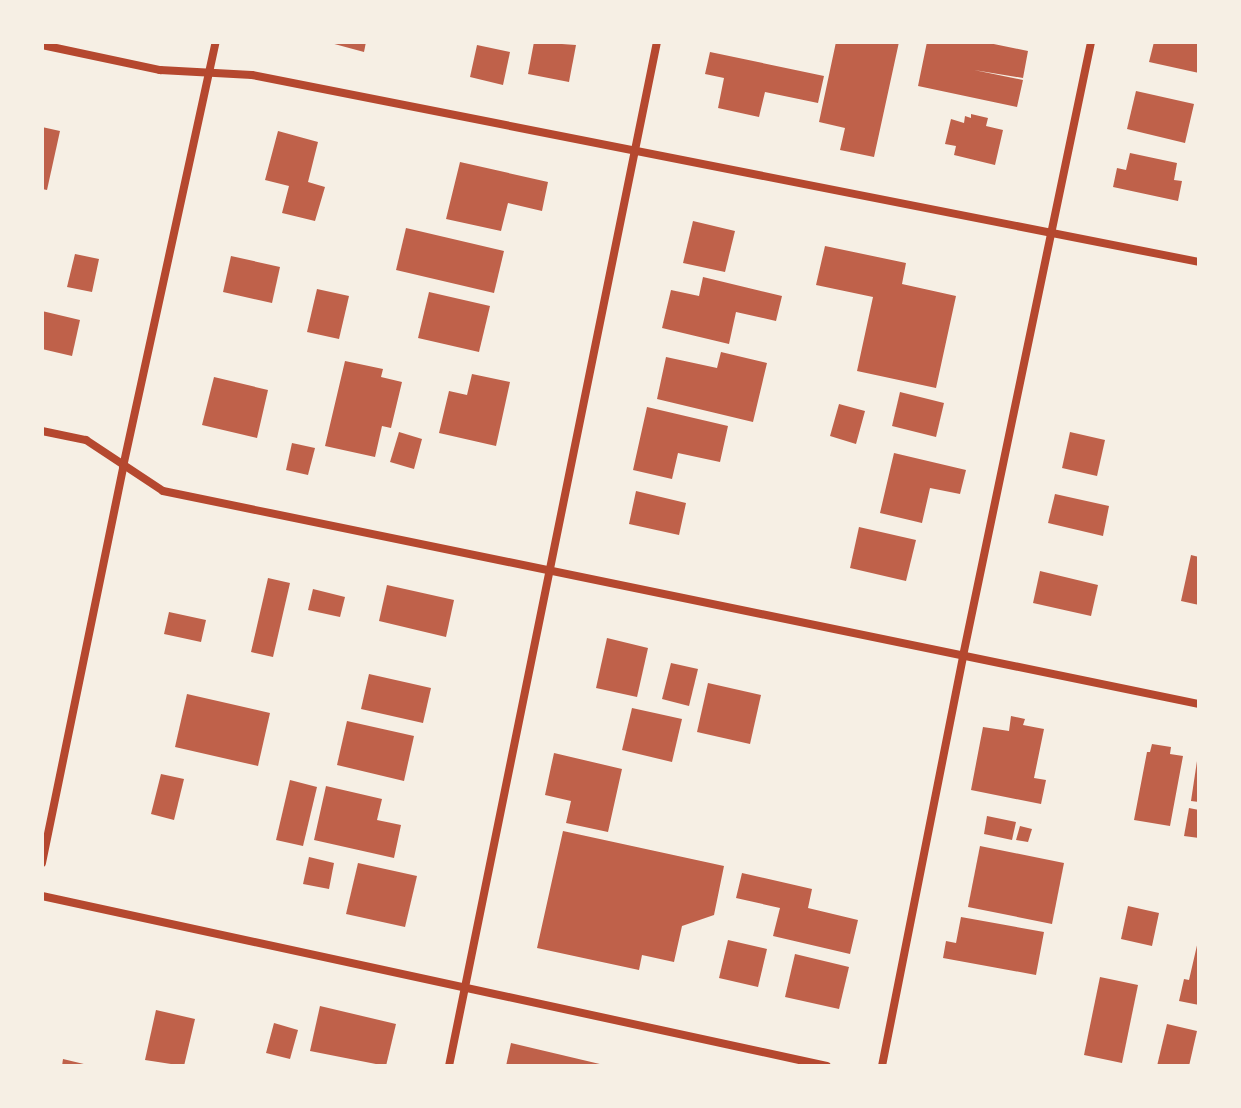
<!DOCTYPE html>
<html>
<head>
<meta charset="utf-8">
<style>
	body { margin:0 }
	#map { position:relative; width:1241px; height:1108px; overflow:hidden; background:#f6efe4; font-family:Lato,sans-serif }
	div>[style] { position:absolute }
	.building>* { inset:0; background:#bf614a }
	.minor>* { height:8px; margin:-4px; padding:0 4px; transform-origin:4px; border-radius:4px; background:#b5482f }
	span { translate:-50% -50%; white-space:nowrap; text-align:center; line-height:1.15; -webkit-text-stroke:7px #f6efe4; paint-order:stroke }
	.frame { position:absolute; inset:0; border:44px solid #f6efe4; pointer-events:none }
</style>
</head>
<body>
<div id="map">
	<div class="building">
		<i style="clip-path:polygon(327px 42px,366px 42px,364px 52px)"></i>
		<i style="clip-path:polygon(534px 42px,576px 45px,569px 82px,528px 74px)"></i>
		<i style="clip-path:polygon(836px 42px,899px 42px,874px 157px,840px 150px,845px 128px,819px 122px)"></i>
		<i style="clip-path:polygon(927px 42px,984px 42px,1028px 51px,1023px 78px,974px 70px,1023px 80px,1017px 107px,918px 86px)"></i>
		<i style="clip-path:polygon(1154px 42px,1199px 42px,1199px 73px,1149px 62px)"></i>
		<i style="clip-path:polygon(477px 45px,510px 52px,503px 85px,470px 77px)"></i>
		<i style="clip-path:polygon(710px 52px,824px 76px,818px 103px,765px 92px,759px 117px,718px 108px,724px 78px,705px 74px)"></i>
		<i style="clip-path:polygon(1136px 91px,1194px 104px,1185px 143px,1127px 129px)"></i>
		<i style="clip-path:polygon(971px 114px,988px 118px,986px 126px,1003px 130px,995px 165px,954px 155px,956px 146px,945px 144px,951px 119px,964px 123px,965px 116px,971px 118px)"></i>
		<i style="clip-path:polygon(42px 127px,60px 131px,47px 190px,42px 189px)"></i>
		<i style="clip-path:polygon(278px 131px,318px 142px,308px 182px,325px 187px,315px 221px,282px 213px,289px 186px,265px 180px)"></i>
		<i style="clip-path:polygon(1130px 153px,1177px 163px,1174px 180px,1182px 181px,1178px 201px,1113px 187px,1117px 168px,1126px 170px)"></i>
		<i style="clip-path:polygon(460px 162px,548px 182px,542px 211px,508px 203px,501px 231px,446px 219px)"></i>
		<i style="clip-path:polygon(693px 221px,735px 231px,725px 272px,683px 263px)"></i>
		<i style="clip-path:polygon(406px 228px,504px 251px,494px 293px,396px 270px)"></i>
		<i style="clip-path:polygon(825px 246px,906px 263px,902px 284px,956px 296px,936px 388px,857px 371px,873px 297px,816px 285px)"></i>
		<i style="clip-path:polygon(75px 254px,99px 259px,92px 292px,67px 287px)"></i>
		<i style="clip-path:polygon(231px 256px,280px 267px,272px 303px,223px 292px)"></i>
		<i style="clip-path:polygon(703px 277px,782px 296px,776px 321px,736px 312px,729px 344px,662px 328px,671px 290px,699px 296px)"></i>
		<i style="clip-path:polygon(317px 289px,349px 296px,339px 339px,307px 332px)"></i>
		<i style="clip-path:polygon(429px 292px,490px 306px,479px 352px,418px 338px)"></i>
		<i style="clip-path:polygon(42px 311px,80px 320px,72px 356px,42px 349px)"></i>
		<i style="clip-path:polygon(721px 352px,767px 363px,753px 422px,657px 399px,666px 357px,717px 368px)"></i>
		<i style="clip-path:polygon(345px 361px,383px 369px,381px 377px,402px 382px,391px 428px,382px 426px,375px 457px,325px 446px)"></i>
		<i style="clip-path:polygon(472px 374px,510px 382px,496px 446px,439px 433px,449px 391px,467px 395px)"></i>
		<i style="clip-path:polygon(214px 377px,268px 390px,257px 438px,202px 425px)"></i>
		<i style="clip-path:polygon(900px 392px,944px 403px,936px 437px,892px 426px)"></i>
		<i style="clip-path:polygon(839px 404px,865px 411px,856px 444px,830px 436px)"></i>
		<i style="clip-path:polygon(647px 407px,728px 426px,720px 462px,678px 453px,672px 479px,633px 470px)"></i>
		<i style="clip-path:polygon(399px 432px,422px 439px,414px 469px,390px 462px)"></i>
		<i style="clip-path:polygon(1070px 432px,1105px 440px,1097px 476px,1062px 468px)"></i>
		<i style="clip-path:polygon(292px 443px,315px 448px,308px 475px,286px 470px)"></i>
		<i style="clip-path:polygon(894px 453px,966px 470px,960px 494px,930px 488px,922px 523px,880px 513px)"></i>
		<i style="clip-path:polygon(636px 491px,686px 503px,679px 535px,629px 524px)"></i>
		<i style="clip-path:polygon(1055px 494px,1109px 506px,1103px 536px,1048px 523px)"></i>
		<i style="clip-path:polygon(859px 527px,916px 540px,906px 581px,850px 568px)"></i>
		<i style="clip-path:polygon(1191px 555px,1199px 557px,1199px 605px,1181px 601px)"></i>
		<i style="clip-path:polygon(1040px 571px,1098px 585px,1091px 616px,1033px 603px)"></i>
		<i style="clip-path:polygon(268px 578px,290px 583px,273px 657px,251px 652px)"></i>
		<i style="clip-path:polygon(387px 585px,454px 600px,446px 637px,379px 621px)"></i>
		<i style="clip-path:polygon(313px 589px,345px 597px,340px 617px,308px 610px)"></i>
		<i style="clip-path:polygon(169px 612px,206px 620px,201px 642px,164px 634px)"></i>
		<i style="clip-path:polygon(607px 638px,648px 648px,637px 697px,596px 688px)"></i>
		<i style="clip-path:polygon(671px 663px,698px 669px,689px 706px,662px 699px)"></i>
		<i style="clip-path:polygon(369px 674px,431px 688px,423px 723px,361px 709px)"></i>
		<i style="clip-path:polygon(708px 683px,761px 695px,750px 744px,697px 732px)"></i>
		<i style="clip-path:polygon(187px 694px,270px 713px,258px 766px,175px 747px)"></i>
		<i style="clip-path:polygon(632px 708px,682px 719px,672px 762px,622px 750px)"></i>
		<i style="clip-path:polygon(1011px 716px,1025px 719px,1023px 725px,1044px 729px,1034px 778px,1046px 780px,1041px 804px,971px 790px,983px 727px,1009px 731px)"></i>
		<i style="clip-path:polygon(347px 721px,414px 736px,404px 781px,337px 765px)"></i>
		<i style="clip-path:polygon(1152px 744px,1171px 747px,1170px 754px,1183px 756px,1170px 826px,1134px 820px,1147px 752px,1150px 752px)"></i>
		<i style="clip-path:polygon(554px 753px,622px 769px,608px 832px,566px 823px,571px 801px,545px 795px)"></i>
		<i style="clip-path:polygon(1197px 761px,1199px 761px,1199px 802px,1191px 801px)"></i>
		<i style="clip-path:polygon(161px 774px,184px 779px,174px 820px,151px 814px)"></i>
		<i style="clip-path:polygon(290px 780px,317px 787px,303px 846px,276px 840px)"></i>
		<i style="clip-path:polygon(326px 786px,382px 799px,377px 820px,401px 825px,394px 858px,314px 840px)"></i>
		<i style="clip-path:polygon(1189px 808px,1199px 810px,1199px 838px,1184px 836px)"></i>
		<i style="clip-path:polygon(987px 816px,1016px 822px,1012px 840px,984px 834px)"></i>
		<i style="clip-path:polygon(1020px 826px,1032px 829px,1028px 842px,1016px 840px)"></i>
		<i style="clip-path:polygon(563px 831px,724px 866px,714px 915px,682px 926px,674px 962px,642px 955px,639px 970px,537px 948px)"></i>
		<i style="clip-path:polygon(980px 846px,1064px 863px,1052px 924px,968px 907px)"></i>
		<i style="clip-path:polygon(309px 857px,334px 863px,329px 889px,303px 884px)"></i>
		<i style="clip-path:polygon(358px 863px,417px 876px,405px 927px,346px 914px)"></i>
		<i style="clip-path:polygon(742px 873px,812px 889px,808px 908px,858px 920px,850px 954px,773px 936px,780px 908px,736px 898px)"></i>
		<i style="clip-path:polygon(1128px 906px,1159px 913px,1152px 946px,1121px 939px)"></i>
		<i style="clip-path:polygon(961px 917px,1044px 932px,1036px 975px,943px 958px,946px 941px,956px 943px)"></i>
		<i style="clip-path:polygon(728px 940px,767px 949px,758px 987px,719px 978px)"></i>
		<i style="clip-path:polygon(1198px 941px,1199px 941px,1199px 1005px,1179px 1001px,1184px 979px,1189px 980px)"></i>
		<i style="clip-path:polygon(795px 954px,849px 967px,839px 1009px,785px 997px)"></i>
		<i style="clip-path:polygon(1100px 977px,1138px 985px,1122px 1063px,1084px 1055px)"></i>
		<i style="clip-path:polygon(320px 1006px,396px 1024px,386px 1066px,310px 1051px)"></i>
		<i style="clip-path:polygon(156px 1010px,195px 1019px,184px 1066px,145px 1060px)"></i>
		<i style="clip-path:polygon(274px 1023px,298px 1030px,290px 1059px,266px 1053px)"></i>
		<i style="clip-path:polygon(1167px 1024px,1197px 1031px,1189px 1066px,1157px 1066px)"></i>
		<i style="clip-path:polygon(511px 1043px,604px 1065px,604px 1066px,506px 1066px)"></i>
		<i style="clip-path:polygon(63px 1059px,88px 1065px,88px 1066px,62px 1066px)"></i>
	</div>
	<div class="minor">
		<i style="left:42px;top:45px;width:121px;rotate:12deg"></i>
		<i style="left:160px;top:70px;width:92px;rotate:3.1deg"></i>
		<i style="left:252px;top:75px;width:965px;rotate:11.17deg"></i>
		<i style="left:42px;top:431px;width:45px;rotate:11.6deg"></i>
		<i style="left:86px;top:440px;width:92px;rotate:33.5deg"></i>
		<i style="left:163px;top:491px;width:1058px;rotate:11.62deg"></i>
		<i style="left:42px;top:863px;width:404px;rotate:-78.4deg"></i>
		<i style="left:123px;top:467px;width:435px;rotate:-77.7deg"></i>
		<i style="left:42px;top:896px;width:803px;rotate:12.22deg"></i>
		<i style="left:449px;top:1066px;width:1045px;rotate:-78.52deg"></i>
		<i style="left:882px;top:1066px;width:418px;rotate:-78.8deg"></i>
		<i style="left:963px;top:656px;width:627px;rotate:-78.22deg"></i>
	</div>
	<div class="frame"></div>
</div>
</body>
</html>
